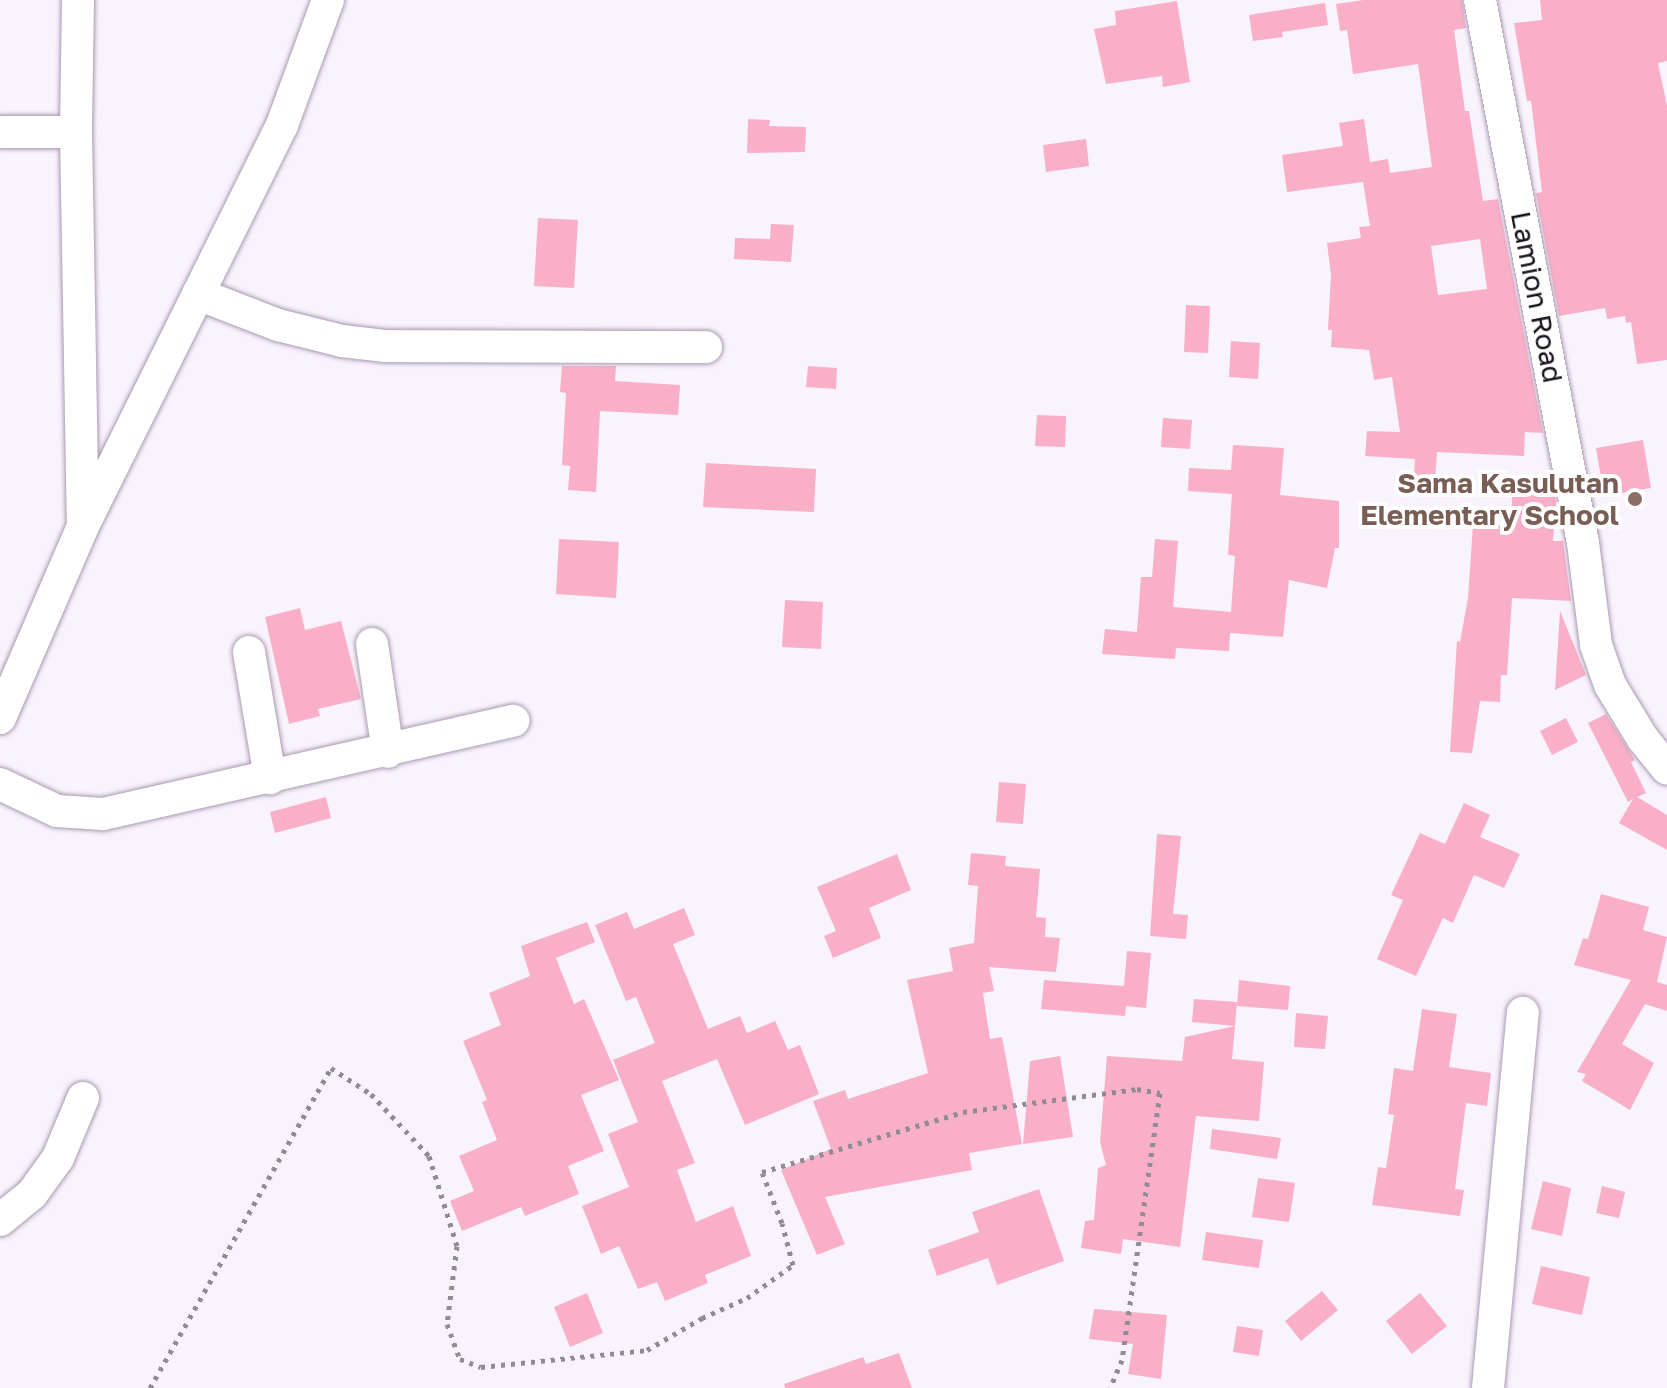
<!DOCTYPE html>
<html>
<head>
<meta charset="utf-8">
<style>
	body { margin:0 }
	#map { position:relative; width:1667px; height:1388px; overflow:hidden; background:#f9f3fd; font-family:"Golos Text",sans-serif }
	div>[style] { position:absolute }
	.building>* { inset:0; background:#f9afc8 }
	.path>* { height:5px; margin-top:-2.5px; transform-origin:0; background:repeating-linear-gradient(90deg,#918b95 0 4px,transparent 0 10px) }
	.roads { filter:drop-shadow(0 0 2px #a999b1) drop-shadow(0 0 2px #a999b1) }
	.minor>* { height:32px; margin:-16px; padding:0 16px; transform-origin:16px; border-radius:16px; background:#fff }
	.dots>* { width:22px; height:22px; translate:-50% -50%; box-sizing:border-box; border:4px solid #fff; border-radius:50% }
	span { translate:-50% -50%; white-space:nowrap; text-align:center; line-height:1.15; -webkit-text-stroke:8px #fff; paint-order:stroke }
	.street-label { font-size:28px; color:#161019 }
	.education-label { font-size:28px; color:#785e54; font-weight:700 }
	.right { translate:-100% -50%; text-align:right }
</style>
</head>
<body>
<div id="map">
	<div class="building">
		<i style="clip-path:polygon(evenodd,1363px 0,1462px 0,1466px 28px,1454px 30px,1465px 111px,1469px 111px,1483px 201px,1498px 199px,1543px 433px,1525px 432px,1524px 456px,1437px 452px,1434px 493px,1413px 492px,1415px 459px,1365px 456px,1367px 431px,1400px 432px,1392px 377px,1374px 380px,1369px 350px,1331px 347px,1332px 330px,1328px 330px,1331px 275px,1327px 243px,1361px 238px,1359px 227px,1370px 226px,1363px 182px,1287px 192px,1282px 155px,1343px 146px,1339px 123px,1364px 119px,1370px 162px,1388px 159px,1390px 173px,1432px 167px,1418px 64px,1353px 74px,1347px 30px,1340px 31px,1336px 4px,1363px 0,1480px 239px,1487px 289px,1438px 295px,1431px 246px,1480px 239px)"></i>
		<i style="clip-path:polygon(1540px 0,1667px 0,1667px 61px,1658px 63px,1667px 106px,1667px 360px,1637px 364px,1631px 322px,1626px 323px,1625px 316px,1607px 319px,1605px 308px,1559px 316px,1536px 193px,1542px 192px,1531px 101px,1527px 101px,1514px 23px,1542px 20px)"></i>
		<i style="clip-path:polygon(1177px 1px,1190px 82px,1163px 87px,1162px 76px,1106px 84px,1094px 29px,1116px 25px,1115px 11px)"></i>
		<i style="clip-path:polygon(1325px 3px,1328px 25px,1282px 32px,1283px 37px,1253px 41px,1249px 15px)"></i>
		<i style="clip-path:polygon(748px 119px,770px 120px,769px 126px,806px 127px,805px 152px,747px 153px)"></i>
		<i style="clip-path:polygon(1086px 139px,1089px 166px,1046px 172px,1043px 145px)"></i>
		<i style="clip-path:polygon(538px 218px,578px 220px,574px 288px,534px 286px)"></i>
		<i style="clip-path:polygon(771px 224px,794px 225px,791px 262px,734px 259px,735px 238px,770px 239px)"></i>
		<i style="clip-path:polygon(1186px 305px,1210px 306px,1208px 353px,1184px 352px)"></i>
		<i style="clip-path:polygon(1231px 341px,1260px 343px,1258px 379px,1229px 377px)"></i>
		<i style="clip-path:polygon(562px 366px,616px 366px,615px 381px,680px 385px,678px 415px,600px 411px,596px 492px,568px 490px,570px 466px,562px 465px,566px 393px,560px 392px)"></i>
		<i style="clip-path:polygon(808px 366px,837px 368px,836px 389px,806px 387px)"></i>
		<i style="clip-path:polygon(1037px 415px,1066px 416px,1065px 447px,1035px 446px)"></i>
		<i style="clip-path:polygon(1163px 418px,1192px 420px,1190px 449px,1161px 447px)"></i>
		<i style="clip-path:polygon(1643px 440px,1651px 488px,1604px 496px,1596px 448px)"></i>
		<i style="clip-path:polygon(1233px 445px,1284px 448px,1280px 495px,1339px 501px,1339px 548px,1335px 548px,1327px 588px,1289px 580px,1283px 637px,1230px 633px,1229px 651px,1176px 648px,1175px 659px,1102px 654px,1105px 629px,1137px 632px,1141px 577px,1152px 577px,1155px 539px,1178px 541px,1173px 607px,1231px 612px,1235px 556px,1228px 555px,1232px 494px,1188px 491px,1189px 468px,1231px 470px)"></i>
		<i style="clip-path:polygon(706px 463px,816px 469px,814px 512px,703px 507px)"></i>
		<i style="clip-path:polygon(1513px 478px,1552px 480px,1556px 502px,1553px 541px,1563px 541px,1571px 601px,1512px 598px,1507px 675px,1501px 675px,1500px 702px,1480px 701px,1472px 753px,1450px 752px,1457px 641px,1460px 642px,1468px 598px,1473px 524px,1511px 526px)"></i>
		<i style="clip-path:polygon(559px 539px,619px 542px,616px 598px,556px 594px)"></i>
		<i style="clip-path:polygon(785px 600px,823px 602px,821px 649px,782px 647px)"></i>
		<i style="clip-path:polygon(300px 608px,305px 630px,341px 621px,361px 699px,318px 709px,320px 716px,289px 724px,265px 617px)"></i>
		<i style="clip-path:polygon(1560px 611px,1586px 675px,1555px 690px)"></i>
		<i style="clip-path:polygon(1606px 714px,1635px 760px,1631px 762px,1646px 793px,1637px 797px,1667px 815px,1667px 850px,1619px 823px,1633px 799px,1628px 802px,1588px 723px)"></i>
		<i style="clip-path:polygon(1566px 718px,1578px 742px,1552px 755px,1540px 731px)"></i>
		<i style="clip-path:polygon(999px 782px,1026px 784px,1023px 824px,996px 822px)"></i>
		<i style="clip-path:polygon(326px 797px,331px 818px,275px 833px,270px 812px)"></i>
		<i style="clip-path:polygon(1464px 803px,1490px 815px,1480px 837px,1520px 854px,1504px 888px,1474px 875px,1453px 923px,1443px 918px,1416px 976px,1377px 959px,1403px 900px,1391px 895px,1420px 833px,1445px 844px)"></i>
		<i style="clip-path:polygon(1157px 834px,1181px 836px,1173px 914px,1188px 915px,1186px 939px,1150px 936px)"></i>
		<i style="clip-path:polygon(971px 853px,1006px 856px,1005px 866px,1040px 869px,1036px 917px,1046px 918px,1045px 937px,1060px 938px,1056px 972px,989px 967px,994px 991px,983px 993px,990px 1039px,1002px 1037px,1022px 1144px,969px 1153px,972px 1170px,825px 1197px,845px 1244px,817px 1255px,781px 1170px,831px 1149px,813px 1101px,845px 1090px,848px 1099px,928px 1073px,907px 980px,953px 971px,949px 948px,974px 943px,978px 886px,968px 885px)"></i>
		<i style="clip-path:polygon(897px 854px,911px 890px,869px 908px,881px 938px,833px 958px,824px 936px,836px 931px,817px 887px)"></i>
		<i style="clip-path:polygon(1601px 894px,1649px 907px,1643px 930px,1667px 937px,1657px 982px,1667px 985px,1667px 1011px,1645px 1004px,1622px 1044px,1654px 1063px,1630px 1110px,1582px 1081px,1586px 1074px,1577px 1072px,1631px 980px,1574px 965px,1583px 938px,1588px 939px)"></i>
		<i style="clip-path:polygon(684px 908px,695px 935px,673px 944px,708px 1029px,740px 1016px,747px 1033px,775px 1021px,788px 1050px,800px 1045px,819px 1094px,745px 1125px,717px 1059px,662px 1081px,695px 1163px,677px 1170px,696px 1222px,733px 1206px,751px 1256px,705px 1275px,708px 1283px,665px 1301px,657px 1282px,638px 1289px,619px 1246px,601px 1254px,582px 1206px,629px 1187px,608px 1134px,638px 1122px,613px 1060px,655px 1043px,636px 997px,626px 1001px,595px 925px,627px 912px,634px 929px)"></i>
		<i style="clip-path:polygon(587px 922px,595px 942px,556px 958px,574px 1004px,584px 999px,619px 1080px,581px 1095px,604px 1151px,568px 1166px,579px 1194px,525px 1216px,521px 1207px,462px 1231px,450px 1201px,474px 1191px,459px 1156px,497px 1140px,482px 1102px,487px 1100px,463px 1041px,501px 1025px,489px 993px,530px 976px,521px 946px)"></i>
		<i style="clip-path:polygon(1127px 951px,1151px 953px,1146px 1008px,1126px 1006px,1125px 1016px,1041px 1009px,1044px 980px,1124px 986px)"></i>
		<i style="clip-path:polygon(1239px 980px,1290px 986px,1288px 1010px,1237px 1006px)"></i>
		<i style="clip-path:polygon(1194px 999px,1237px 1002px,1235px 1026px,1192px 1022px)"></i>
		<i style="clip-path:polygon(1422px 1009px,1457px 1014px,1449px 1067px,1491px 1073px,1487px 1106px,1466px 1103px,1455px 1189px,1464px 1190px,1460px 1216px,1372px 1205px,1378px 1167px,1386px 1168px,1394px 1115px,1388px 1114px,1394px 1068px,1413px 1071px)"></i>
		<i style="clip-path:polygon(1296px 1013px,1328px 1016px,1325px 1049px,1294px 1047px)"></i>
		<i style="clip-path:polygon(1235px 1026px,1232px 1059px,1264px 1062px,1259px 1121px,1196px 1116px,1180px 1247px,1123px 1239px,1121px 1254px,1081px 1248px,1085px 1221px,1094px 1220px,1098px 1168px,1106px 1165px,1100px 1142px,1107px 1056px,1182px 1061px,1185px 1037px)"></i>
		<i style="clip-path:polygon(1060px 1056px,1073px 1137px,1023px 1144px,1030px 1061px)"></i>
		<i style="clip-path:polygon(1212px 1129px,1281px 1138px,1277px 1159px,1210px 1149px)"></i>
		<i style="clip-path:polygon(1258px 1178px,1295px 1183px,1289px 1222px,1252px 1217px)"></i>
		<i style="clip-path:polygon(1543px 1181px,1571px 1188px,1562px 1236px,1531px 1229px)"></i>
		<i style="clip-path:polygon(1602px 1186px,1625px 1192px,1619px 1218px,1596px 1213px)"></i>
		<i style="clip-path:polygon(1039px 1189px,1064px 1261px,997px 1285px,988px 1258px,937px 1276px,928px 1250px,979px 1232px,972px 1212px)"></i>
		<i style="clip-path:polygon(1206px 1232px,1263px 1240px,1259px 1268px,1202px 1260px)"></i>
		<i style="clip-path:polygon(1541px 1266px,1590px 1277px,1582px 1315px,1532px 1304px)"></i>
		<i style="clip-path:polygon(1322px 1291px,1338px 1310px,1301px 1341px,1285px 1321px)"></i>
		<i style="clip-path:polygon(587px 1293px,603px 1333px,570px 1347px,554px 1307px)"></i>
		<i style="clip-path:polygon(1420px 1293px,1447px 1326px,1412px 1354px,1386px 1321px)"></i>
		<i style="clip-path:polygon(1094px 1309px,1167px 1315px,1161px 1379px,1128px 1374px,1133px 1344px,1089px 1339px)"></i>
		<i style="clip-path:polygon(1237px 1326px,1263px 1330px,1259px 1356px,1233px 1352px)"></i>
		<i style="clip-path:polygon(899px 1353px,912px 1388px,785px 1388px,784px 1384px,863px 1357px,866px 1364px)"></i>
	</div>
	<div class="path">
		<i style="left:150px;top:1388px;width:368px;rotate:-60.5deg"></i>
		<i style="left:331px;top:1068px;width:48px;rotate:33deg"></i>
		<i style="left:371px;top:1094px;width:85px;rotate:46.9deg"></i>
		<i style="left:429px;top:1156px;width:94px;rotate:72.7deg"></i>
		<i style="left:457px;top:1246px;width:79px;rotate:97.3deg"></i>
		<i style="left:447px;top:1324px;width:37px;rotate:70deg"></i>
		<i style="left:460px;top:1359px;width:22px;rotate:21deg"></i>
		<i style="left:481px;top:1367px;width:167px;rotate:-5.8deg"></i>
		<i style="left:647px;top:1350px;width:64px;rotate:-30.2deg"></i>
		<i style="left:702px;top:1318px;width:49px;rotate:-24deg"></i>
		<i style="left:747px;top:1298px;width:57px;rotate:-35.7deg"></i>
		<i style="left:793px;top:1265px;width:43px;rotate:-104.7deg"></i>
		<i style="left:782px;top:1223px;width:55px;rotate:-111.4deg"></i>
		<i style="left:762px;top:1172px;width:210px;rotate:-16.6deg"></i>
		<i style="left:963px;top:1112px;width:176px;rotate:-7.5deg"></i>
		<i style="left:1137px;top:1089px;width:23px;rotate:10deg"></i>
		<i style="left:1160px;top:1093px;width:270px;rotate:98.1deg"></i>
		<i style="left:1122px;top:1360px;width:30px;rotate:113deg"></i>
	</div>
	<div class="roads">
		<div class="minor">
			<i style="left:78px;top:0;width:132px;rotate:90.9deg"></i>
			<i style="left:76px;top:132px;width:389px;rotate:89deg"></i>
			<i style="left:1480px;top:0;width:553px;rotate:79.26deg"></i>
			<i style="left:1583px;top:543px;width:103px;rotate:82.7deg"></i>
			<i style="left:1596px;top:645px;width:42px;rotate:70.7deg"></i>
			<i style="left:1610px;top:685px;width:63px;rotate:58.6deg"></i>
			<i style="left:1643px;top:739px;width:38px;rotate:51deg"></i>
			<i style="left:0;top:132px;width:76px"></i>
			<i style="left:198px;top:294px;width:86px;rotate:21.2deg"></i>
			<i style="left:278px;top:325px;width:66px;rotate:14deg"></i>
			<i style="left:342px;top:341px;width:42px;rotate:6.8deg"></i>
			<i style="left:384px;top:346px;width:322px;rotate:0.2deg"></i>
			<i style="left:372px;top:644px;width:109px;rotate:81.6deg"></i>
			<i style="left:249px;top:652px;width:128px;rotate:80.5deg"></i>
			<i style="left:0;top:718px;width:209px;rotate:-66.6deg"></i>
			<i style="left:83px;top:526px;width:448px;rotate:-63.6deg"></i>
			<i style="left:282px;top:125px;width:133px;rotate:-69.8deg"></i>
			<i style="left:0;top:784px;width:63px;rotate:25.3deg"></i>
			<i style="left:57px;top:811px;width:46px;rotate:3.7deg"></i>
			<i style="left:103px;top:814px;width:421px;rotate:-12.8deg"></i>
			<i style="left:0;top:1220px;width:41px;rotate:-39.1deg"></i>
			<i style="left:32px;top:1194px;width:44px;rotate:-54.2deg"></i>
			<i style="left:58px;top:1158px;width:65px;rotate:-67.4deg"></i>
			<i style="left:1488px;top:1388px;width:377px;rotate:-84.7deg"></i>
		</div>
	</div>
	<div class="dots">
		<i style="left:1635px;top:499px;background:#8d6e63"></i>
	</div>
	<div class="street-label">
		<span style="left:1537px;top:297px;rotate:79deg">Lamion Road</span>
	</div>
	<div class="education-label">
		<span class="right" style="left:1619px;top:499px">Sama Kasulutan<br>Elementary School</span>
	</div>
</div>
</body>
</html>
